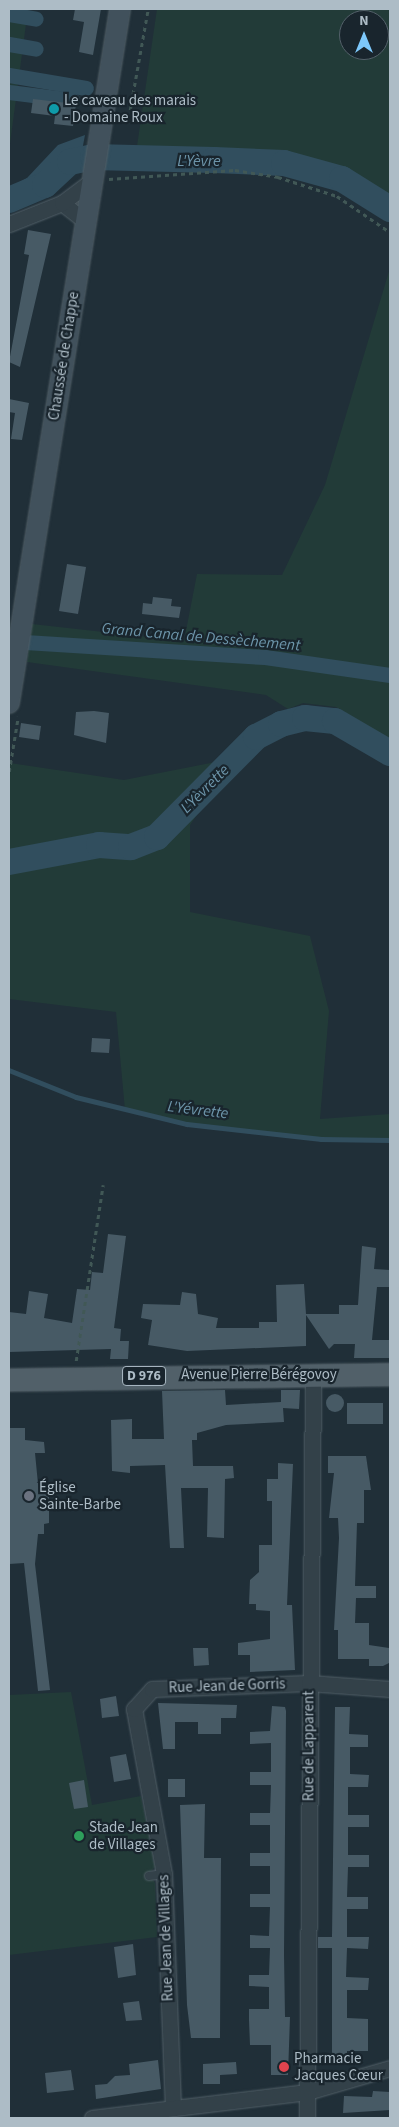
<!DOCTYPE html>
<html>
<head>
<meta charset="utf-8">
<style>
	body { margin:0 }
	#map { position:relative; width:399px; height:2127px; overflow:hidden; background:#202f38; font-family:"Source Sans 3",sans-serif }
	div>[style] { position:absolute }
	.green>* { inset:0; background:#223b38 }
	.water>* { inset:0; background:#314e5e }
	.stream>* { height:4.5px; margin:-2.25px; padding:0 2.25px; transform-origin:2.25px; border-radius:2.25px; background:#314e5e }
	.canal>* { height:15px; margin:-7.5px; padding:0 7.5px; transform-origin:7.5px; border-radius:7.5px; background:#314e5e }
	.river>* { height:26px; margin:-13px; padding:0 13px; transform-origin:13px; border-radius:13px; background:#314e5e }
	.building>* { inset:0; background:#475a65 }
	.round { border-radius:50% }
	.path>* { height:2.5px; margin-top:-1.25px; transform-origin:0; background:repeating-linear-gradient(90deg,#415856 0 4px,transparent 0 8px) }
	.roads { filter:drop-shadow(0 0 1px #515f67) drop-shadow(0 0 1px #515f67) }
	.lane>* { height:8px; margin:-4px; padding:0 4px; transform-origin:4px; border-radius:4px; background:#334149 }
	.street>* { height:15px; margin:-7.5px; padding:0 7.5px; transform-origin:7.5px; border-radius:7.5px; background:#334149 }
	.secondary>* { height:20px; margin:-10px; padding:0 10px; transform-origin:10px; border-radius:10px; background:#41515c }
	.primary>* { height:22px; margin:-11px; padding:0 11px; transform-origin:11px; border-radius:11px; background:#516069 }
	.dots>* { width:14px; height:14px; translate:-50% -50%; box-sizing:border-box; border:2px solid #19252d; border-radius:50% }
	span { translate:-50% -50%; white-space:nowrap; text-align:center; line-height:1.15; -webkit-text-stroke:4.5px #19252d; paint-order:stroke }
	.shield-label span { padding:1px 4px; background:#19252d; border:1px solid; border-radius:4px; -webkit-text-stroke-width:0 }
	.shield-label { font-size:14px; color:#adbcc6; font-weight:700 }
	.poi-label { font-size:15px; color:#adbcc6 }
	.left { translate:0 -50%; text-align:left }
	.street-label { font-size:15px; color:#adbcc6 }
	.water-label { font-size:16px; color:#6d95aa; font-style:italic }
	.frame { position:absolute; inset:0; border:10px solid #adbcc6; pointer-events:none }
	.north { position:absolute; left:339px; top:10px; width:50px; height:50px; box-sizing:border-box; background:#19252d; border:1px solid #54616a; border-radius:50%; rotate:0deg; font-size:14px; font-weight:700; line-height:20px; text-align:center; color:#adbcc6 }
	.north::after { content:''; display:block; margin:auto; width:18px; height:22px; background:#7dc8fb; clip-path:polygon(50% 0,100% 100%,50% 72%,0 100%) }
</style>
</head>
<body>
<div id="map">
	<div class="green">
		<i style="clip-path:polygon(9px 9px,28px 9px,9px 151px)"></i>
		<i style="clip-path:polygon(evenodd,157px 9px,390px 9px,390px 209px,342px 179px,284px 163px,135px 160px,157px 9px,349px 20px,379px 20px,379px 50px,349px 50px,349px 20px)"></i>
		<i style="clip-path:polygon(390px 268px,390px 739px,336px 707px,303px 703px,288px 709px,266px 695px,27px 662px,32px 624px,184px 641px,197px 574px,282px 575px,325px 485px)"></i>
		<i style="clip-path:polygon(236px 758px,190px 825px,190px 912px,310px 936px,329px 1011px,320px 1119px,390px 1114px,390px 1140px,321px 1139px,187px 1124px,125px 1110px,116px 1012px,9px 999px,10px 763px,124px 780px)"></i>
		<i style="clip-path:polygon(71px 1692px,92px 1805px,141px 1796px,155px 1867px,149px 1873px,155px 1883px,157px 1937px,9px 1955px,9px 1695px)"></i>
	</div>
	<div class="water">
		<i style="clip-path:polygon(85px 135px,80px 161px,60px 183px,9px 213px,9px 188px,27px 178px,58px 145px)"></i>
	</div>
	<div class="stream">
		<i style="left:9px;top:1070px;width:72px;rotate:21.9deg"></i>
		<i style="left:76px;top:1097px;width:114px;rotate:13.7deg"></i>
		<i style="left:187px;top:1124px;width:135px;rotate:6.4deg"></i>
		<i style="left:321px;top:1139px;width:69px;rotate:0.8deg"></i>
	</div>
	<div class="canal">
		<i style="left:9px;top:14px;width:27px;rotate:10deg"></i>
		<i style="left:9px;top:44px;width:27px;rotate:10deg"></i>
		<i style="left:9px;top:75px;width:78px;rotate:9.6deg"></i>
		<i style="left:9px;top:92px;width:64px;rotate:7.2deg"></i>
		<i style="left:9px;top:641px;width:256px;rotate:3.6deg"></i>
		<i style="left:265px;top:657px;width:126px;rotate:8.2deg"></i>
	</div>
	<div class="river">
		<i style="left:9px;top:200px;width:39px;rotate:-23deg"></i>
		<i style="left:45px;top:185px;width:34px;rotate:-43deg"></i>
		<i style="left:70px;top:162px;width:24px;rotate:-12deg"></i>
		<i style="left:93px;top:157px;width:121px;rotate:1.4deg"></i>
		<i style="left:214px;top:160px;width:70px;rotate:2.5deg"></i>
		<i style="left:284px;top:163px;width:60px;rotate:15.4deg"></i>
		<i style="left:342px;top:179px;width:57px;rotate:32deg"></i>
		<i style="left:9px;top:862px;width:92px;rotate:-10.7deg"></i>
		<i style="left:99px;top:845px;width:32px;rotate:4deg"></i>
		<i style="left:131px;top:847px;width:28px;rotate:-21deg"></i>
		<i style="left:157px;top:837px;width:141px;rotate:-45.3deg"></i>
		<i style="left:256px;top:737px;width:28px;rotate:-27deg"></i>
		<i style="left:281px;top:724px;width:25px;rotate:-14deg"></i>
		<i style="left:305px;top:718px;width:30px;rotate:6deg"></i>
		<i style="left:335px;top:721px;width:64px;rotate:30.2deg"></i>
	</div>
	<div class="building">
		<i style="clip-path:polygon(75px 9px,101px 9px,93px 55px,79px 52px,84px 22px,73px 20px)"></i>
		<i style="clip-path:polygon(33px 99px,76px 104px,73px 126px,54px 124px,55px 116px,31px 113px)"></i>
		<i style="clip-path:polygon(28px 230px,51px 234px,20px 367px,9px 362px,29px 255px,24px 254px)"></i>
		<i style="clip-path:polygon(9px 399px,29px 403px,22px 440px,11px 439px,15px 413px,9px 412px)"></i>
		<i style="clip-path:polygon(67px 564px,86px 567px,78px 614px,59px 611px)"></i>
		<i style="clip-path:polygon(153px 597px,172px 599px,171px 606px,181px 607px,179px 618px,142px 614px,143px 603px,152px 604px)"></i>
		<i style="clip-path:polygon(94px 711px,109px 713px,106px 743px,74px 735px,76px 712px)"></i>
		<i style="clip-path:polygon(21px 723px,41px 726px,39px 740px,19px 737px)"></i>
		<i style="clip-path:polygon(92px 1038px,110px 1039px,109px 1053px,91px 1052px)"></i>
		<i style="clip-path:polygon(108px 1234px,126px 1236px,114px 1328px,121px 1329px,120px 1341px,129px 1341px,128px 1359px,110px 1359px,111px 1349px,9px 1352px,9px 1312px,26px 1314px,29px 1291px,48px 1294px,44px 1318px,72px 1323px,77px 1289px,90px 1290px,92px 1272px,103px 1273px)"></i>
		<i style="clip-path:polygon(362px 1246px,376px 1248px,374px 1269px,390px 1270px,390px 1287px,377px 1287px,372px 1340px,390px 1340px,390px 1358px,354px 1358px,355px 1344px,334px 1344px,329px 1349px,306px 1315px,306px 1346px,187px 1351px,148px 1345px,152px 1320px,141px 1318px,143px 1304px,180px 1305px,182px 1292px,196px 1294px,198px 1314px,218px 1318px,216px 1328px,259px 1328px,259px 1322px,277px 1322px,276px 1285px,304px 1284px,306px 1314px,339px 1314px,339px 1305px,358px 1305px)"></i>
		<i style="clip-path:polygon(225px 1390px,226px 1405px,281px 1402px,281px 1390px,300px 1390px,299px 1409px,283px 1408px,284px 1422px,226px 1425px,197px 1433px,197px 1440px,192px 1440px,193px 1466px,233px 1466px,234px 1478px,225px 1479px,224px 1538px,207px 1537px,208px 1488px,181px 1488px,184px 1548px,170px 1548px,165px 1465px,130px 1466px,130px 1473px,112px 1471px,111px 1420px,132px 1419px,132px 1439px,164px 1439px,162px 1391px)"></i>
		<i class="round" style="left:326px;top:1394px;width:18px;height:18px"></i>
		<i style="clip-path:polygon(347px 1403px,383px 1403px,383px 1424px,347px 1424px)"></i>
		<i style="clip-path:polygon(9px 1428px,25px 1428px,25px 1440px,44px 1442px,45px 1453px,35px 1453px,39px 1494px,49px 1494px,49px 1523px,44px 1524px,44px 1534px,38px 1534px,35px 1564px,50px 1690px,38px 1691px,24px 1563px,9px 1564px)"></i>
		<i style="clip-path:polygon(328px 1456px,366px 1456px,371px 1490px,364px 1490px,364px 1523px,357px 1523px,355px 1586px,376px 1586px,376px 1598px,356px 1598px,355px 1623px,369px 1623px,369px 1645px,389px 1648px,389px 1663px,383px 1666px,369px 1666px,369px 1659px,338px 1659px,338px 1630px,334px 1630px,339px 1538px,338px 1518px,329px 1518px,334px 1473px,328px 1473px)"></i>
		<i style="clip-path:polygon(278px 1463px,293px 1464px,287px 1605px,292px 1605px,295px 1670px,250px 1672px,250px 1655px,238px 1655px,238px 1643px,270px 1639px,270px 1611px,256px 1610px,256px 1604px,249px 1604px,250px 1580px,259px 1572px,259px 1545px,272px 1545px,272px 1501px,267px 1501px,267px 1479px,278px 1479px)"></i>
		<i style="clip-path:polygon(193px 1648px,208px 1648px,209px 1665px,194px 1666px)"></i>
		<i style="clip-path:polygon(116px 1696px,119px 1716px,102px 1718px,100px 1699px)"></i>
		<i style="clip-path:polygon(158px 1703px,237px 1705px,236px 1718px,221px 1718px,221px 1734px,198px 1734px,198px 1722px,175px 1722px,175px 1749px,163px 1749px)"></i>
		<i style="clip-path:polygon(272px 1706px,285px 1707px,286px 1711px,284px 1954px,285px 2017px,290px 2017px,288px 2075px,271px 2075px,271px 2045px,250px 2045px,249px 2020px,249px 2009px,269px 2009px,269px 1987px,249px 1986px,249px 1975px,269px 1975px,270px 1948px,250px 1948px,250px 1935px,269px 1936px,270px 1907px,250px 1907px,250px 1894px,270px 1894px,270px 1866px,250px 1866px,250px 1853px,270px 1853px,270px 1825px,250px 1825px,250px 1813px,270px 1813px,271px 1785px,250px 1785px,250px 1772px,271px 1772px,271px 1743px,250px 1744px,250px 1732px,270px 1731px)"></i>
		<i style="clip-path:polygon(335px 1707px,350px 1707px,349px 1734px,368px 1735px,368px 1747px,350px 1747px,350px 1774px,369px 1775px,368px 1787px,348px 1787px,348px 1815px,369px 1815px,369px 1827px,348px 1827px,348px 1855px,369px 1855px,369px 1867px,348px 1867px,347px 1897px,368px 1897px,368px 1909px,347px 1909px,347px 1937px,369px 1937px,368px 1949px,347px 1948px,346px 1977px,369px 1978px,368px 1990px,347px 1990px,347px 2018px,368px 2019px,368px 2051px,347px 2051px,347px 2056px,332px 2056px,332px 1948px,318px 1948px,318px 1937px,332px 1937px)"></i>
		<i style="clip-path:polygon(126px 1754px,131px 1779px,114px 1782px,110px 1757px)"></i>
		<i style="clip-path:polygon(168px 1779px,185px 1779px,185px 1797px,168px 1797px)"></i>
		<i style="clip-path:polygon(84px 1780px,88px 1807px,74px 1809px,69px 1783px)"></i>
		<i style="clip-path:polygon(205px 1804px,204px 1858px,221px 1858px,220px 2038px,191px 2038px,187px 2005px,180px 1805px)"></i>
		<i style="clip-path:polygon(133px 1944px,136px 1975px,118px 1978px,114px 1947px)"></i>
		<i style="clip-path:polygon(139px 2001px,142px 2020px,126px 2021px,123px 2003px)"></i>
		<i style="clip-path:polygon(158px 2060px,161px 2089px,96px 2099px,95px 2085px,107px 2084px,115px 2076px,130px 2075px,129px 2064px)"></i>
		<i style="clip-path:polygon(236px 2062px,237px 2074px,220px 2075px,220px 2084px,203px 2084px,203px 2064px)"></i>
		<i style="clip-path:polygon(71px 2070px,74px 2090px,47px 2093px,45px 2073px)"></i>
		<i style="clip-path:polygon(373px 2091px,390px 2092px,390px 2110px,343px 2113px,344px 2096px,372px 2097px)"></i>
	</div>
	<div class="path">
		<i style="left:119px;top:122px;width:16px;rotate:-47deg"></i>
		<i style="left:130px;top:110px;width:103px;rotate:-79.9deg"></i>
		<i style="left:109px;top:179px;width:126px;rotate:-4.1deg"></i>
		<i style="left:235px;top:170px;width:44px;rotate:9.2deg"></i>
		<i style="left:278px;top:177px;width:62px;rotate:17.9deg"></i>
		<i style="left:337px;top:196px;width:64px;rotate:34.2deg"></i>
		<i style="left:9px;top:772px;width:56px;rotate:-80.7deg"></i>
		<i style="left:76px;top:1361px;width:178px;rotate:-81.3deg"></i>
	</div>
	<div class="roads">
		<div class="lane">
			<i style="left:149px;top:1876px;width:15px;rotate:-8deg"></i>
		</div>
		<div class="street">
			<i style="left:62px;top:203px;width:29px;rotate:38deg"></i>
			<i style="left:9px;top:224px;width:57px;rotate:-21.6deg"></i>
			<i style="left:62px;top:203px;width:38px;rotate:-37deg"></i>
			<i style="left:173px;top:2108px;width:234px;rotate:-92.2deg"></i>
			<i style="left:164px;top:1874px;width:168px;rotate:-100.3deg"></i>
			<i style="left:134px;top:1709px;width:27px;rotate:-48deg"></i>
			<i style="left:152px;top:1689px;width:157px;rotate:-2.2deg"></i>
			<i style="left:309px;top:1683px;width:81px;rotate:4.2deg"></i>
			<i style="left:92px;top:2118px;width:217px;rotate:-6.9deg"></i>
			<i style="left:307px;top:2092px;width:86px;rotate:-16.1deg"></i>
			<i style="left:307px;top:2118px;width:744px;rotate:-89.54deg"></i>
		</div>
		<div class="secondary">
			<i style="left:9px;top:703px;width:703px;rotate:-80.91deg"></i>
		</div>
		<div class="primary">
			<i style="left:9px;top:1380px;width:381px;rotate:-0.8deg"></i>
		</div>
	</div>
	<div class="dots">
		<i style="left:54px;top:109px;background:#0f9aa8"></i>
		<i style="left:29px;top:1496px;background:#6b7280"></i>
		<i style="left:79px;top:1836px;background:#2e9e5b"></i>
		<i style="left:284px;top:2067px;background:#e0444e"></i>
	</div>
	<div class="shield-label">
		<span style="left:144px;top:1376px">D 976</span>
	</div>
	<div class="poi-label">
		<span class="left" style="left:64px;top:109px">Le caveau des marais<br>- Domaine Roux</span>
		<span class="left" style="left:39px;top:1496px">Église<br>Sainte-Barbe</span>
		<span class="left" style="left:89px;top:1836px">Stade Jean<br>de Villages</span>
		<span class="left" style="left:294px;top:2067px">Pharmacie<br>Jacques Cœur</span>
	</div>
	<div class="street-label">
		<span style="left:64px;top:356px;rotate:-81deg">Chaussée de Chappe</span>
		<span style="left:259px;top:1375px">Avenue Pierre Bérégovoy</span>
		<span style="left:227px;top:1686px;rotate:-2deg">Rue Jean de Gorris</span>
		<span style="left:309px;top:1746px;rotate:-90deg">Rue de Lapparent</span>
		<span style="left:166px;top:1938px;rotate:-92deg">Rue Jean de Villages</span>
	</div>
	<div class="water-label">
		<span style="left:199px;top:161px">L'Yèvre</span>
		<span style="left:201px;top:637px;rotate:5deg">Grand Canal de Dessèchement</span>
		<span style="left:205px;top:789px;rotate:-45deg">L'Yèvrette</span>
		<span style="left:198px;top:1110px;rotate:7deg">L'Yévrette</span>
	</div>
	<div class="frame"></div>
	<div class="north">N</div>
</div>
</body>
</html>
